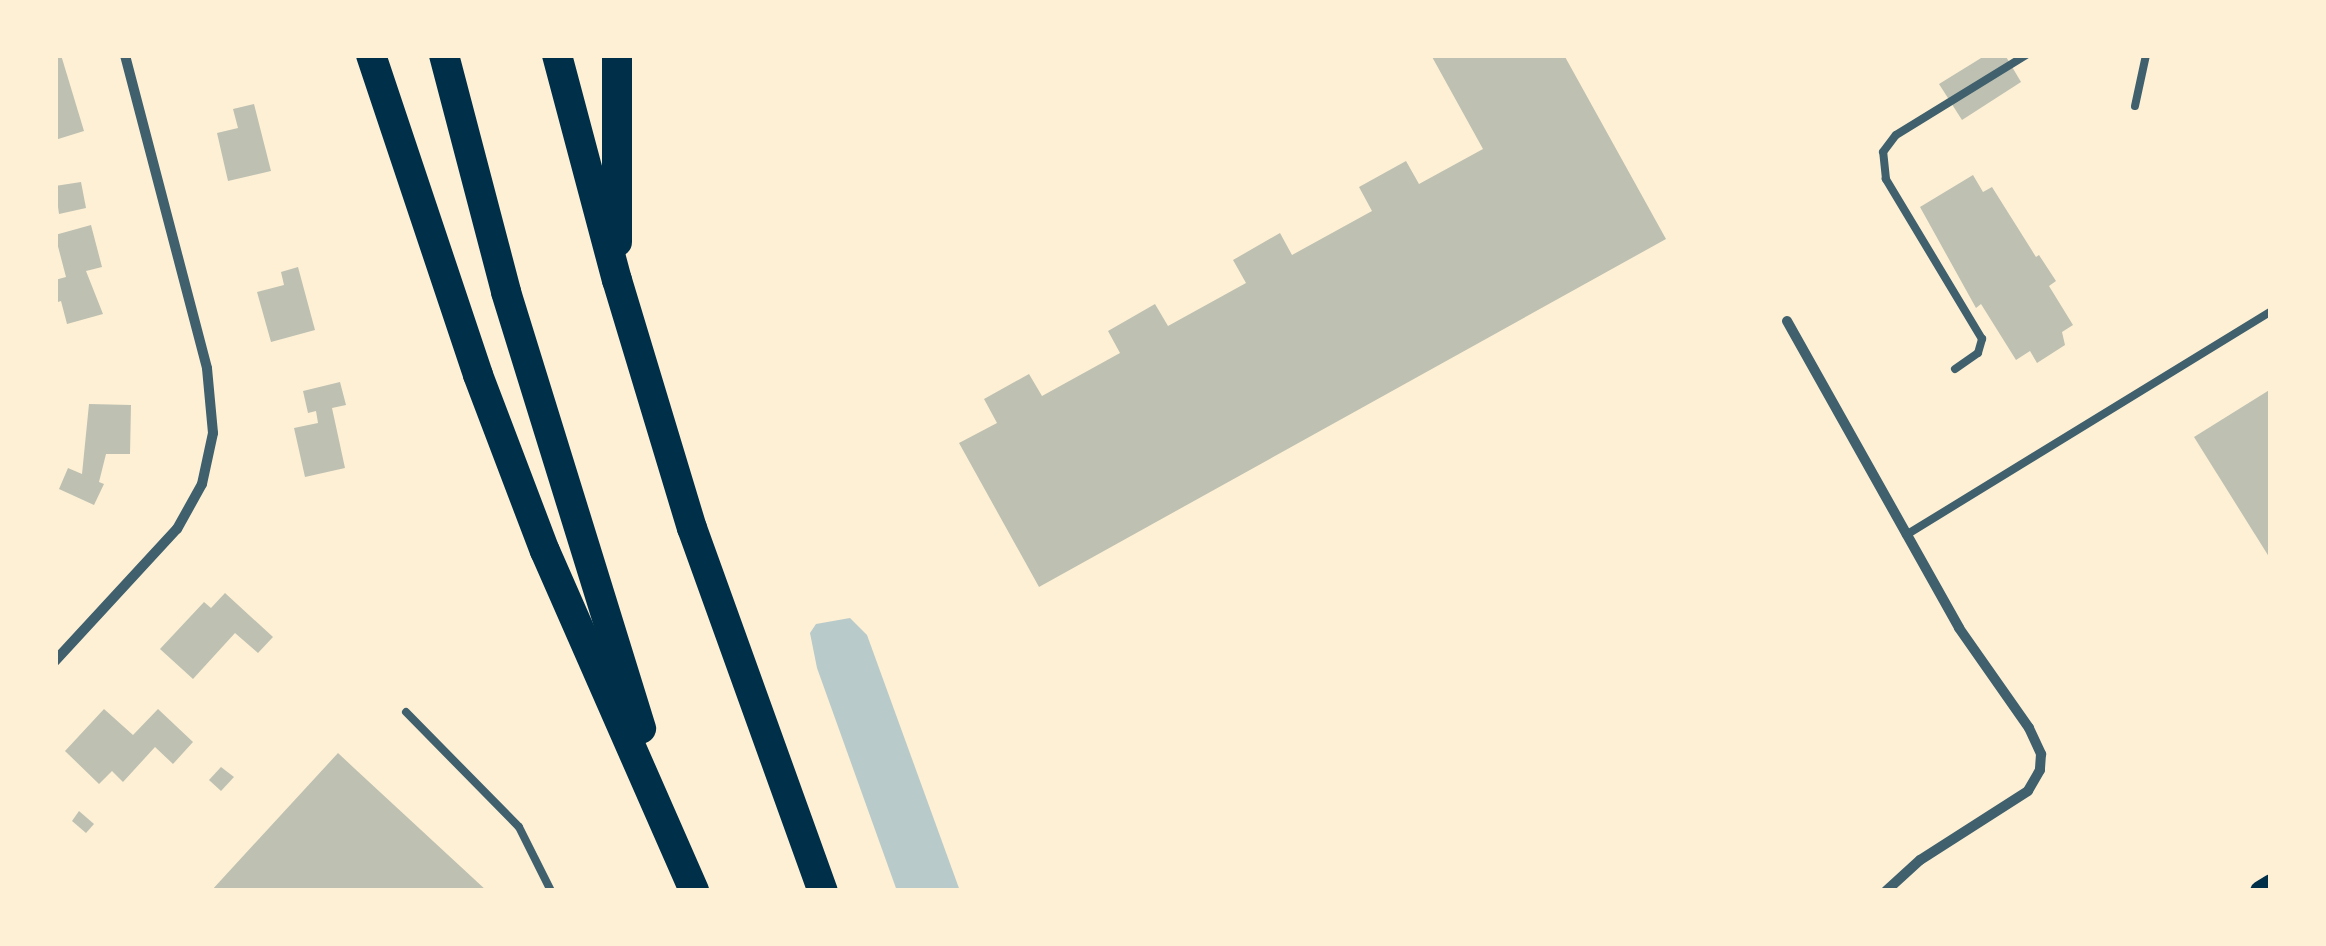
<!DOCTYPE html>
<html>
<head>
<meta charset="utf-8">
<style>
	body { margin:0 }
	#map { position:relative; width:2326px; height:946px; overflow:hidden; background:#fdf0d5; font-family:Lato,sans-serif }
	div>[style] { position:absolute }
	.green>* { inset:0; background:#b9caca }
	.building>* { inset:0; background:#bec0b2 }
	.service>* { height:8px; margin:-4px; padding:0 4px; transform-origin:4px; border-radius:4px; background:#3f606c }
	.minor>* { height:10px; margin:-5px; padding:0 5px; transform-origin:5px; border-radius:5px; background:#3f606c }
	.secondary>* { height:20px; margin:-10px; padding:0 10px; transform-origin:10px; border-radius:10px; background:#003049 }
	.motorway>* { height:30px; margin:-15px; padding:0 15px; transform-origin:15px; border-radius:15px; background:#003049 }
	span { translate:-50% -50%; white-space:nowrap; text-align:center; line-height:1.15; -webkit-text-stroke:8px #fdf0d5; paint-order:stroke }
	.frame { position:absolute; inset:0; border:58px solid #fdf0d5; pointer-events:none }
</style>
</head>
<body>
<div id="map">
	<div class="green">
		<i style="clip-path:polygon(850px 618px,867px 635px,960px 891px,897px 891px,817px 668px,810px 633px,816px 624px)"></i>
	</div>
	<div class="building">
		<i style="clip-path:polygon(55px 55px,61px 55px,84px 131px,55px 140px)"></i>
		<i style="clip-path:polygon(1431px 55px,1564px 55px,1666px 239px,1039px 587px,959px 443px,997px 423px,984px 399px,1029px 374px,1042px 396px,1120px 353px,1108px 331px,1155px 304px,1168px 326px,1246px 283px,1233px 260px,1280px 233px,1292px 255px,1372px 211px,1359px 187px,1406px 161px,1419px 184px,1483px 149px)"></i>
		<i style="clip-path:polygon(1986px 55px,2005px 55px,2021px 82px,1962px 120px,1939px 84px)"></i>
		<i style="clip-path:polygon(254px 104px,271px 171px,228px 181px,217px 133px,238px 128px,233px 109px)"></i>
		<i style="clip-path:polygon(1973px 175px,1983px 192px,1992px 187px,2036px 257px,2039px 255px,2056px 281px,2049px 286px,2073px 325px,2062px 332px,2065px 345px,2037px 363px,2030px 351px,2016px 360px,1981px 304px,1976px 308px,1920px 207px)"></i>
		<i style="clip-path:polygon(81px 182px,86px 208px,59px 214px,55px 186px)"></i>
		<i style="clip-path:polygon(91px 225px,102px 267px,86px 271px,103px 314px,67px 324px,61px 301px,55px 303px,55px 280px,66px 277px,55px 235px)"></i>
		<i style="clip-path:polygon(298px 267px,315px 330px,271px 342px,257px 292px,284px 285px,281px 272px)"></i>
		<i style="clip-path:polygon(340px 382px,346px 405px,332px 408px,345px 468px,305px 477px,294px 428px,318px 423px,316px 411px,308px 413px,303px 391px)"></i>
		<i style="clip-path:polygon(2271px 389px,2271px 560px,2194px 437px)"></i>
		<i style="clip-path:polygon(89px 404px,131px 405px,130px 454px,106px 454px,99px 482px,104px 484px,94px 505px,59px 489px,68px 468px,82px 474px)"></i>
		<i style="clip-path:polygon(225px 593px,273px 637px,258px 653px,235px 633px,193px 679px,160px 649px,204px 602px,211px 608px)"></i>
		<i style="clip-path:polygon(104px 709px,133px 735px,158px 709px,193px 742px,173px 764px,155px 747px,123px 782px,112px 771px,99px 784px,65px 751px)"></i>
		<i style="clip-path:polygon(338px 753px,354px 768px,487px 891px,211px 891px)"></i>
		<i style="clip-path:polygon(221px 767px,234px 777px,221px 791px,209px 780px)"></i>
		<i style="clip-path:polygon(79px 811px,94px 824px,86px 833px,72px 821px)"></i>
	</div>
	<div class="service">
		<i style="left:2135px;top:106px;width:52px;rotate:-77.8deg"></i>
		<i style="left:1955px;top:369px;width:28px;rotate:-35deg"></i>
		<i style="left:1978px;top:353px;width:15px;rotate:-74deg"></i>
		<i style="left:1982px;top:339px;width:187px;rotate:-121deg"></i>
		<i style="left:1886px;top:179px;width:27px;rotate:-96deg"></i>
		<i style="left:1883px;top:152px;width:21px;rotate:-53deg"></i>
		<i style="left:1896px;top:135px;width:153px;rotate:-31.6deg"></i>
		<i style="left:1906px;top:535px;width:428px;rotate:-31.5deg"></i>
		<i style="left:406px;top:712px;width:161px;rotate:45.5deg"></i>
		<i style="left:519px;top:827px;width:72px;rotate:63.4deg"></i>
	</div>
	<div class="minor">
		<i style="left:1787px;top:321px;width:352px;rotate:60.7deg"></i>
		<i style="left:1959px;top:628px;width:122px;rotate:55deg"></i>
		<i style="left:2029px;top:728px;width:29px;rotate:65deg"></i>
		<i style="left:2041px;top:754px;width:16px;rotate:94deg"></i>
		<i style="left:2040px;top:770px;width:24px;rotate:120deg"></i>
		<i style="left:2028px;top:791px;width:128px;rotate:147.4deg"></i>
		<i style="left:1920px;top:860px;width:46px;rotate:137.6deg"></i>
		<i style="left:55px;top:661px;width:180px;rotate:-47.3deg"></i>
		<i style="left:177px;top:529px;width:51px;rotate:-60.9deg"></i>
		<i style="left:202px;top:484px;width:52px;rotate:-77.8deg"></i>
		<i style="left:213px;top:433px;width:65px;rotate:-95.3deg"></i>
		<i style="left:207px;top:368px;width:324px;rotate:-104.7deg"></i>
	</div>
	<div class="secondary">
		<i style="left:2260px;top:891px;width:13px;rotate:-32deg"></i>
	</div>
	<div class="motorway">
		<i style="left:371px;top:55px;width:337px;rotate:71.5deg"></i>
		<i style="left:478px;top:375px;width:188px;rotate:69.2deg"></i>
		<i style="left:545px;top:551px;width:371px;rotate:66.3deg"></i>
		<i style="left:444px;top:55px;width:245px;rotate:75.3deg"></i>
		<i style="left:506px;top:292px;width:457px;rotate:72.8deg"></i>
		<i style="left:557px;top:55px;width:233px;rotate:75.1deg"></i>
		<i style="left:617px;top:280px;width:259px;rotate:73.2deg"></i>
		<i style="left:692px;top:528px;width:386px;rotate:70.2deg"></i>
		<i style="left:617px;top:242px;width:187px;rotate:-90deg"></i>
	</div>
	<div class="frame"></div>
</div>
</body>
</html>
